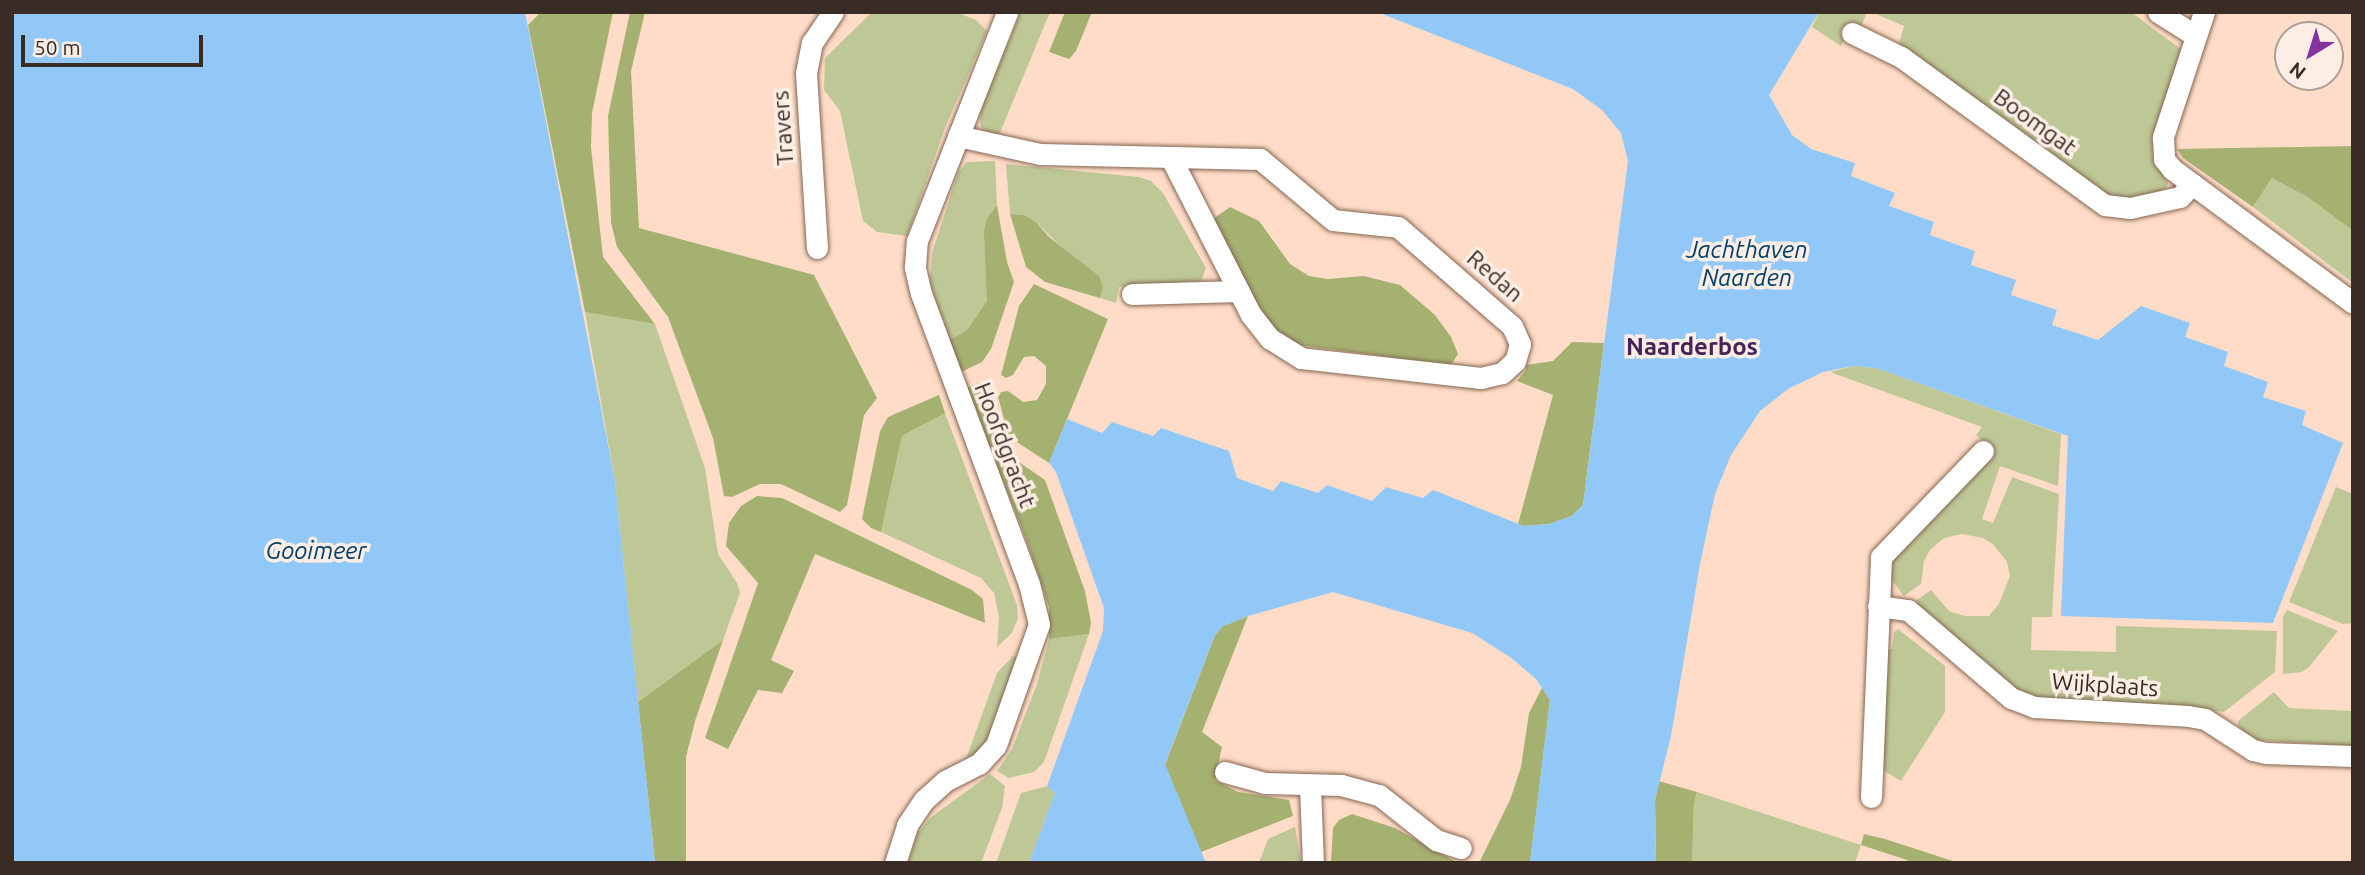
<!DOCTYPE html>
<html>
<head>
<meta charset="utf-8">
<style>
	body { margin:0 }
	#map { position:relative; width:2365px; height:875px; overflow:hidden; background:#ffdcc7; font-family:Ubuntu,sans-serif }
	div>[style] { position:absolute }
	.green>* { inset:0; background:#bec896 }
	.forest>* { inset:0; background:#a5b171 }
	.water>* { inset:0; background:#92c8f8 }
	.roads { filter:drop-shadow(0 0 2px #846653) drop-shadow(0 0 2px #846653) }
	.minor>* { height:21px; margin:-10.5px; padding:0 10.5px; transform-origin:10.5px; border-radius:10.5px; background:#fff }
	span { translate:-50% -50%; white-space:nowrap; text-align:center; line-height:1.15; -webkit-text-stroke:7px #fceee5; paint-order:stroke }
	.street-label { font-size:23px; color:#392c24 }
	.water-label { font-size:24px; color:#00416b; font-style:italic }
	.neighbourhood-label { font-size:24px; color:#482156; font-weight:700 }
	.frame { position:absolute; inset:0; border:14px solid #392c24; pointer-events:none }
	.north { position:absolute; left:2274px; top:21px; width:70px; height:70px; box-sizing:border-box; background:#fceee5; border:2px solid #aea098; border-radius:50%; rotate:218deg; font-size:19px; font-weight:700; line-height:28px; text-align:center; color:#392c24 }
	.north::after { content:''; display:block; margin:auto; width:24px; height:32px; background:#8632a1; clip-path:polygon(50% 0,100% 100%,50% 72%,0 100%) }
	.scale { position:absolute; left:21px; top:35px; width:182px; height:32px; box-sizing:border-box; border:4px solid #392c24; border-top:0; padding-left:9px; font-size:21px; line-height:24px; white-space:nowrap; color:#392c24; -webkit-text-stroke:5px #fceee5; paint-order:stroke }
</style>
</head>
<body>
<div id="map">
	<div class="green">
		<i style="clip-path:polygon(872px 12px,956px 12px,976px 20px,987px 31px,945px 128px,907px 236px,877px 232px,863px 221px,840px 111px,824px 90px,825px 58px)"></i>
		<i style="clip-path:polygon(1021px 12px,1050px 12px,997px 140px,981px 128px,979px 110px)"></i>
		<i style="clip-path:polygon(1819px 12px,1867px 12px,1861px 27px,1852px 24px,1841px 46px,1812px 27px)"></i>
		<i style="clip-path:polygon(1871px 12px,2131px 12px,2182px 50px,2152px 139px,2153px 158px,2168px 182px,2167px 187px,2161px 192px,2130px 199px,2116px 199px,2101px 192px,1899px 44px,1904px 26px)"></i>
		<i style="clip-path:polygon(995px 161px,997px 205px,987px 218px,987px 301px,967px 330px,950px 340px,930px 283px,932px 253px,958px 173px,967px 162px)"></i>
		<i style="clip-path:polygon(1006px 164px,1139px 177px,1151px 181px,1163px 193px,1206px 268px,1201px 281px,1119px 287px,1116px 303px,1100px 298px,1103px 288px,1036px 222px,1024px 215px,1010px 214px)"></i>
		<i style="clip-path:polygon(2272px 178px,2309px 198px,2353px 231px,2353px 283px,2253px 207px)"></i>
		<i style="clip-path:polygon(585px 312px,655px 324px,705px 468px,718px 554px,737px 583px,740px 593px,723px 640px,638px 702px,615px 481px)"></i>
		<i style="clip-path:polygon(1853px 366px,1876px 368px,2061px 434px,2058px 486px,2000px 466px,1982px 519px,1993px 523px,2012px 477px,2059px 494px,2052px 617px,2032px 617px,2031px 650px,2116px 652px,2116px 626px,2277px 631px,2275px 672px,2224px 712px,2184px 706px,2025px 698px,1913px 603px,1931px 590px,1949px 611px,1965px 616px,1989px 616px,1999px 604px,2010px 576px,2007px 562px,1993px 544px,1983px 538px,1962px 534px,1944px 538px,1930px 550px,1924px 561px,1921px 584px,1904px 596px,1890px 578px,1894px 559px,1994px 452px,1976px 435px,1982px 427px,1830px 372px)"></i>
		<i style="clip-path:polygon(945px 413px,1017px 605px,1018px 618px,1012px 633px,997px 647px,999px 617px,994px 593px,981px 578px,881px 532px,902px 436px)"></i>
		<i style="clip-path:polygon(2336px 487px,2353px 494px,2353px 623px,2343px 624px,2289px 602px)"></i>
		<i style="clip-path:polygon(2287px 610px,2338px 631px,2309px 667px,2302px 672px,2283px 674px,2283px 617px)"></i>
		<i style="clip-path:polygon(1898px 629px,1945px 666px,1945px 712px,1901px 781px,1884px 771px,1886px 649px,1892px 649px,1894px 632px)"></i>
		<i style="clip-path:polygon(1089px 634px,1044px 762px,1034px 772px,1009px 778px,997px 771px,1012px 749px,1037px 684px,1049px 639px)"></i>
		<i style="clip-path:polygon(1013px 656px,1021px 657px,992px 735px,979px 751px,966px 759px,997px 673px)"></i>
		<i style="clip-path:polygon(2274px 692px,2289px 708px,2353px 711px,2353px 746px,2257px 740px,2238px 726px,2238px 721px)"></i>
		<i style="clip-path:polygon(990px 774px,1005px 786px,1002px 808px,981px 863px,908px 863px,917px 834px,930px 818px)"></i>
		<i style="clip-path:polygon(1047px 786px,1055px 793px,1029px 863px,996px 863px,1021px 793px)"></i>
		<i style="clip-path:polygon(1697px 792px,1861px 845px,1855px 863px,1692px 863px,1694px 804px)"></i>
		<i style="clip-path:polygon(1295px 827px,1301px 863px,1259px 863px,1268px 839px)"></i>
	</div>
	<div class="forest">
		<i style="clip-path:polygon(541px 12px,613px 12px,592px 113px,591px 147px,603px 257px,655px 324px,585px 312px,528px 25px)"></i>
		<i style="clip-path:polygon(630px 12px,645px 12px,631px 71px,639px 228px,814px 275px,877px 398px,864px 415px,847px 505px,840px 512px,781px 484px,760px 484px,732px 497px,724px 496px,713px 438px,668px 317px,617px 247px,611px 223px,608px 116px)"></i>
		<i style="clip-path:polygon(1065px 12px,1092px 12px,1076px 51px,1069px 59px,1049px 52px)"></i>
		<i style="clip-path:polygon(2353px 146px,2353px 231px,2309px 198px,2272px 178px,2253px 207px,2183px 158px,2177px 149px)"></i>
		<i style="clip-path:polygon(997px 205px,1007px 262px,1014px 282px,991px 349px,982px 362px,961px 372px,950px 340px,967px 330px,987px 301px,984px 231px,987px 218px)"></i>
		<i style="clip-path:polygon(1230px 207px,1259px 221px,1290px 264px,1309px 276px,1327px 279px,1364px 276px,1400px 285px,1435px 315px,1451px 337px,1458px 354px,1451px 365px,1290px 344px,1272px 329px,1210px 221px)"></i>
		<i style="clip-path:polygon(1010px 214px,1024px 215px,1036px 222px,1049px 237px,1099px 276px,1103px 288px,1100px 298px,1045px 282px,1026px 267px)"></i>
		<i style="clip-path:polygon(1034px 284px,1108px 319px,1049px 463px,1009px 437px,998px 397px,1001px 392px,1008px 391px,1023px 402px,1037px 400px,1046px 384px,1046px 366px,1034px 356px,1024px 357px,1013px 375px,1006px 378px,1001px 375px,1019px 306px)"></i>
		<i style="clip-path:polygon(1572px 342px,1604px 343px,1583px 505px,1572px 516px,1549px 524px,1524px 526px,1518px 524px,1553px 395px,1517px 381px,1526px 370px,1526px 365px,1553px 361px)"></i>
		<i style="clip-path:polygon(980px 382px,986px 386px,992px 419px,1001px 446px,1010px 456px,1045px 480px,1085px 591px,1091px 623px,1089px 634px,1049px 639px,1049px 607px,1025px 536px,966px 388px)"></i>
		<i style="clip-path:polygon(939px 395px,945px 413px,902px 436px,881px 532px,871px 528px,862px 519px,880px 431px,888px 417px)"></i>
		<i style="clip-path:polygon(757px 496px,782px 498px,972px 590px,983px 599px,985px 623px,815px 554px,771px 660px,794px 671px,782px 693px,758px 690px,728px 749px,705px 738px,758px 583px,726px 546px,729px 523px,741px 506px)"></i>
		<i style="clip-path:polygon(1248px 616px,1202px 732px,1222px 747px,1215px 780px,1238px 792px,1289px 800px,1293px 816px,1201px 852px,1165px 765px,1215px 635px,1223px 626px)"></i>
		<i style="clip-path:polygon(723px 640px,695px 721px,686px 757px,686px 863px,655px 863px,638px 702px)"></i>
		<i style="clip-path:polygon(1542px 688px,1550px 700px,1530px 863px,1479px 863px,1510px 800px,1521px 767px,1529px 713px)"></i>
		<i style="clip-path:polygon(1659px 781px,1697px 792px,1694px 804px,1692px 863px,1656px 863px,1655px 800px)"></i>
		<i style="clip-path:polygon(1352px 814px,1395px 828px,1458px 863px,1331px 863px,1333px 828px,1339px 820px)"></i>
		<i style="clip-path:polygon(1864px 834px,1885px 839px,1959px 863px,1916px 863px,1861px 845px)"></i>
	</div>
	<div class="water">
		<i style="clip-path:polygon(12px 12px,525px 12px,615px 481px,655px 863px,12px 863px)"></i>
		<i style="clip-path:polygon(1377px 12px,1819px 12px,1769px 95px,1792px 135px,1811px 149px,1855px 163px,1851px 176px,1895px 193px,1889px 206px,1934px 222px,1930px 235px,1975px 251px,1971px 265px,2016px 280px,2011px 295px,2057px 310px,2052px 325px,2098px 340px,2141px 306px,2190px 323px,2185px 337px,2228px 352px,2224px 366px,2268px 382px,2263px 397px,2306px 411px,2302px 425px,2343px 443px,2273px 623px,2061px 616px,2068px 436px,1876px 368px,1853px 366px,1823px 372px,1788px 389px,1760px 411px,1731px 455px,1715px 494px,1700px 564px,1671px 736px,1655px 800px,1656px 863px,1530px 863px,1550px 700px,1536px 679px,1510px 657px,1472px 633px,1333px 592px,1248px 616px,1223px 626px,1215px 635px,1165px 764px,1206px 863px,1029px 863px,1055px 793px,1047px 786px,1103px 631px,1104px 608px,1056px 472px,1049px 463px,1067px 419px,1102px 433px,1112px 422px,1153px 436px,1161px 428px,1229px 451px,1237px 478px,1273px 491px,1281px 481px,1318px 493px,1327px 485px,1372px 501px,1386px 487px,1423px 498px,1433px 490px,1524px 526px,1549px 524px,1572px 516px,1583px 505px,1628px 161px,1621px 133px,1602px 110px,1573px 89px)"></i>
	</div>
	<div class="roads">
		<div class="minor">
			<i style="left:2158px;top:12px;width:45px;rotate:32.3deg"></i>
			<i style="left:2204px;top:12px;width:132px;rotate:108.2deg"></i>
			<i style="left:2163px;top:137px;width:22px;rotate:87deg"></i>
			<i style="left:2164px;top:159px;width:13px;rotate:51deg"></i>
			<i style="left:2172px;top:169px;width:225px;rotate:36.5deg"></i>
			<i style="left:1852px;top:33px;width:55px;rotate:26.1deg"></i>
			<i style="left:1901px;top:57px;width:252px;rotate:36deg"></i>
			<i style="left:2105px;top:205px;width:25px;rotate:7deg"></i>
			<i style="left:2130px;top:208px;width:51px;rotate:-12.4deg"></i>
			<i style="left:2180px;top:197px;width:18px;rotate:-47deg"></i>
			<i style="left:958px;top:136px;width:84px;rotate:12.4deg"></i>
			<i style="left:1040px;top:154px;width:220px;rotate:1.3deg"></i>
			<i style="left:1260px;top:159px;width:95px;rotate:39.9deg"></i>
			<i style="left:1333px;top:220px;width:65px;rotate:6.1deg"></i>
			<i style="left:1398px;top:227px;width:151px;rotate:41deg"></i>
			<i style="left:1512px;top:326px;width:20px;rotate:66deg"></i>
			<i style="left:1520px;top:344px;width:18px;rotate:106deg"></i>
			<i style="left:1515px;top:361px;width:18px;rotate:137deg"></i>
			<i style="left:1502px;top:373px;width:22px;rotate:167deg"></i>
			<i style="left:1481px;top:378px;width:181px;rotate:-173.7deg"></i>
			<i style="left:1301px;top:358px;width:36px;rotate:-148deg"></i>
			<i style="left:1270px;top:339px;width:31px;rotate:-128deg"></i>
			<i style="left:1251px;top:315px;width:176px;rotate:-117deg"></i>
			<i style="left:817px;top:248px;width:175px;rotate:-93.6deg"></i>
			<i style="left:806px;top:73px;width:31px;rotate:-79deg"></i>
			<i style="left:812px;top:43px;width:37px;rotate:-56deg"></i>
			<i style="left:1132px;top:294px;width:107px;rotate:-1.6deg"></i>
			<i style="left:1878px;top:606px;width:30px;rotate:8deg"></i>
			<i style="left:1908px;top:610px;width:135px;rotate:40.5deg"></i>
			<i style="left:2011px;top:698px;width:25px;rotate:21deg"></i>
			<i style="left:2034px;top:707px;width:154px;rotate:3.3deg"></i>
			<i style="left:2188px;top:716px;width:17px;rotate:10deg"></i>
			<i style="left:2205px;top:719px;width:57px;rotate:32.9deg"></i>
			<i style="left:2253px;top:750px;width:13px;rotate:13deg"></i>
			<i style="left:2266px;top:753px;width:87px;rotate:2deg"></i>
			<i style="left:1225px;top:772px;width:41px;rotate:15.4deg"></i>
			<i style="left:1265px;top:783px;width:76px;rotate:1.5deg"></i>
			<i style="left:1341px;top:785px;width:39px;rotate:15deg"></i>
			<i style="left:1379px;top:795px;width:73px;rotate:38.3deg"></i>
			<i style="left:1436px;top:840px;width:26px;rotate:18deg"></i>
			<i style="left:1310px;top:786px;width:77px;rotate:87.8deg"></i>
			<i style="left:1871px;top:797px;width:240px;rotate:-87.6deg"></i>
			<i style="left:1881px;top:557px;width:147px;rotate:-46.1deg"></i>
			<i style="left:895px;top:863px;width:40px;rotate:-72deg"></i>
			<i style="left:907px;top:825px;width:30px;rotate:-56deg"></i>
			<i style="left:924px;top:800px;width:28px;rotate:-42deg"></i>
			<i style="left:945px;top:781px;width:38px;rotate:-27deg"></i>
			<i style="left:979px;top:764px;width:25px;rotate:-48deg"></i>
			<i style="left:996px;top:745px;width:128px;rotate:-70.4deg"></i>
			<i style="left:1039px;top:624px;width:41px;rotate:-104deg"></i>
			<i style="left:1029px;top:584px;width:309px;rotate:-110.4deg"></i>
			<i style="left:921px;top:294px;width:28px;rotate:-103deg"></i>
			<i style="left:915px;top:267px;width:26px;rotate:-86deg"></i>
			<i style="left:917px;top:241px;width:246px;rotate:-68.5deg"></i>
		</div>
	</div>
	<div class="street-label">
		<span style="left:2035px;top:122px;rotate:36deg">Boomgat</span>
		<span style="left:783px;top:128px;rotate:-94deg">Travers</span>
		<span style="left:1495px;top:276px;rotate:41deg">Redan</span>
		<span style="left:1005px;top:445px;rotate:69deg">Hoofdgracht</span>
		<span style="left:2105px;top:685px;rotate:4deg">Wijkplaats</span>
	</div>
	<div class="water-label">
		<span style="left:1747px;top:264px">Jachthaven<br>Naarden</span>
		<span style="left:316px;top:551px">Gooimeer</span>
	</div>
	<div class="neighbourhood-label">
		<span style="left:1692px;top:347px">Naarderbos</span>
	</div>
	<div class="frame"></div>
	<div class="north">N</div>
	<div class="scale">50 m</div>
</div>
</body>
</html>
